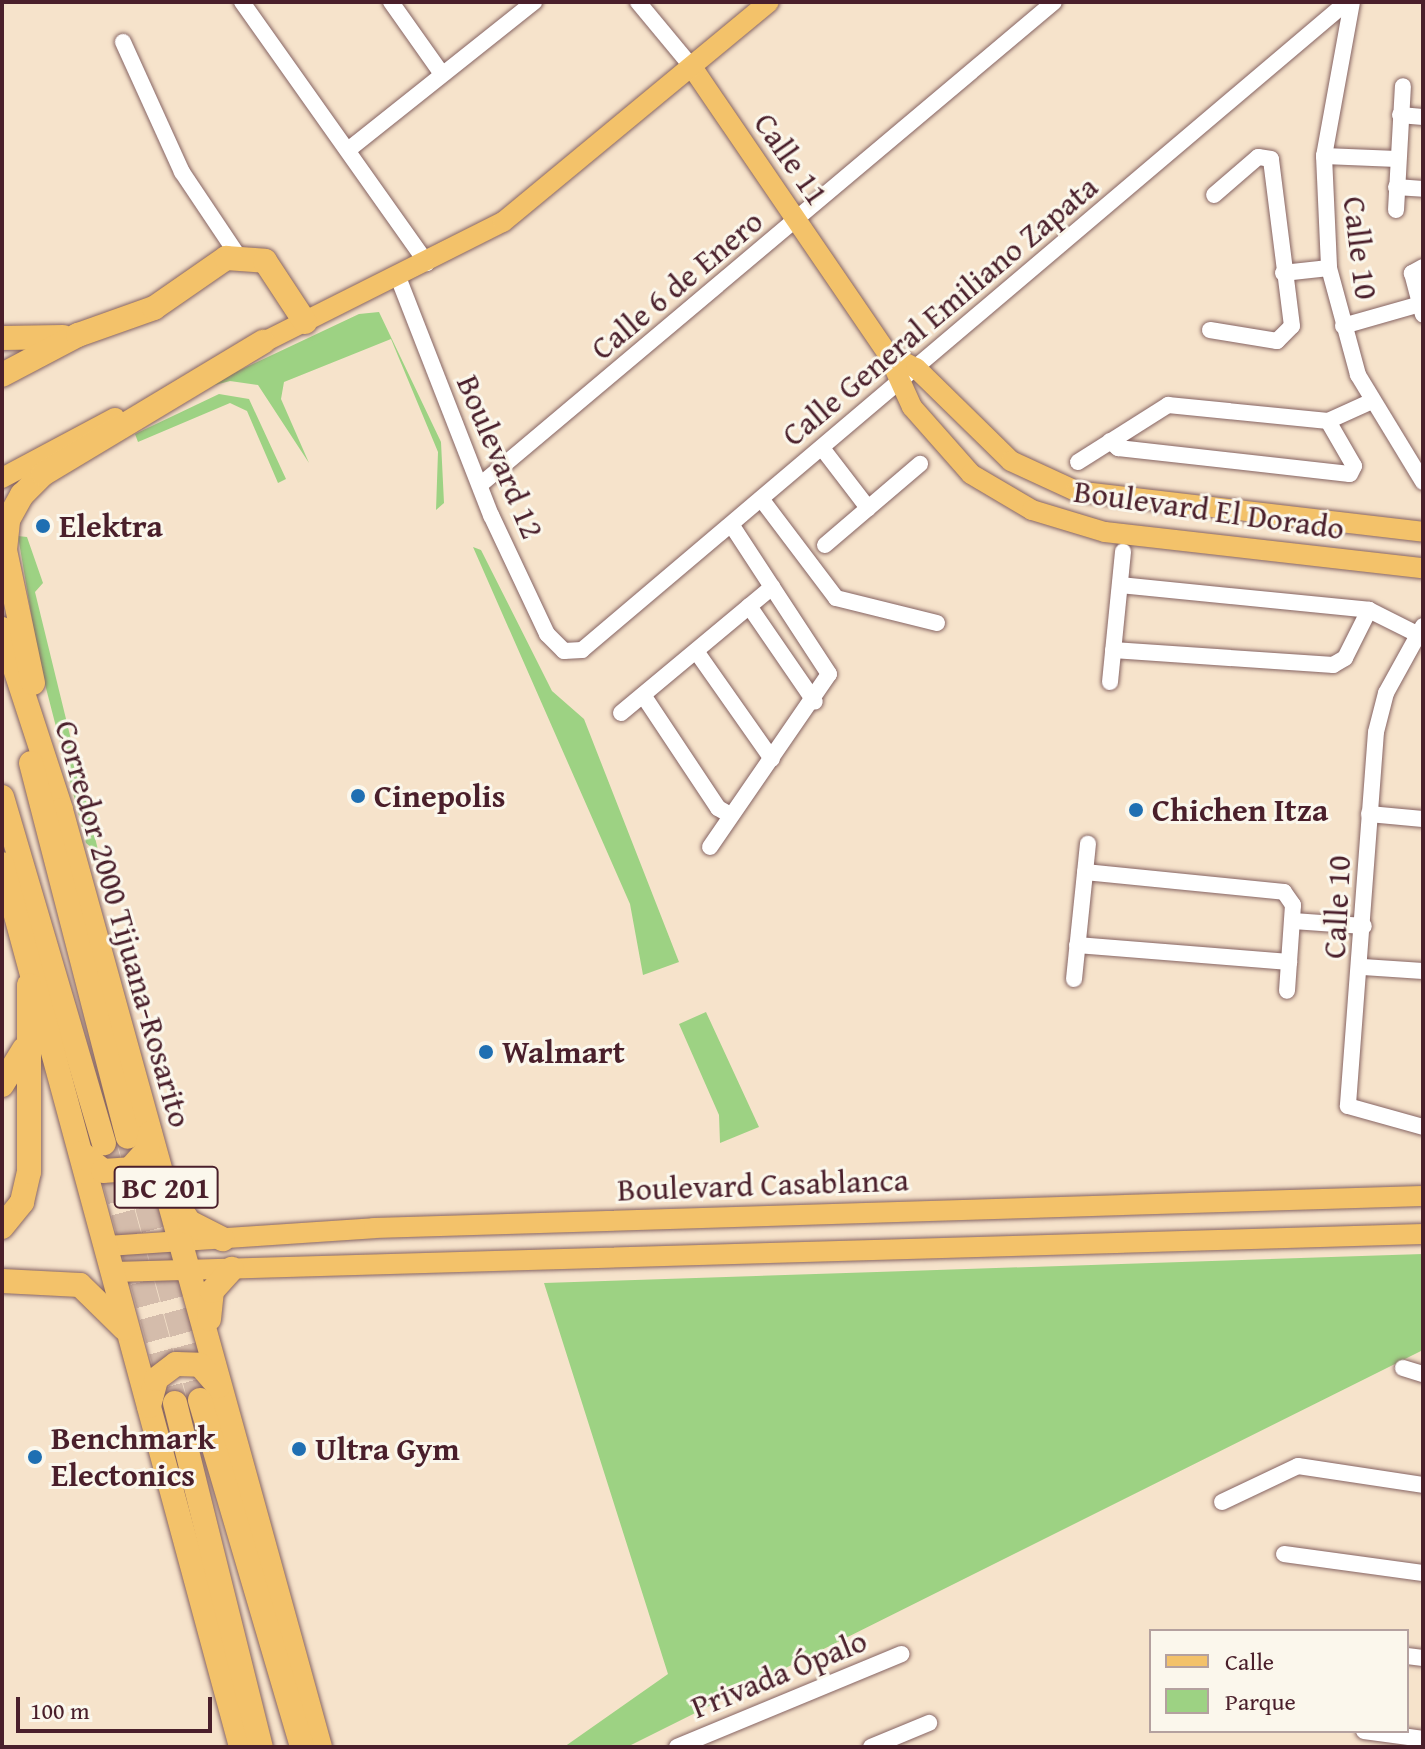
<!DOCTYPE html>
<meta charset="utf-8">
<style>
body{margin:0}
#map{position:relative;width:1425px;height:1749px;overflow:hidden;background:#f6e3cb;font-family:"Gentium Book Plus",serif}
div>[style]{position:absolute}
.green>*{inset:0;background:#9dd283}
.highway-tunnel>*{height:24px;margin-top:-12px;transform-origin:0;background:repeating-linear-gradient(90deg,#d4bcab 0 24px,transparent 0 36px)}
.roads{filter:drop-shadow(0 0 2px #866463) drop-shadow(0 0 2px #866463)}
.minor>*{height:16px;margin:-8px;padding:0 8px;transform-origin:8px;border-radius:8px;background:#fff}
.major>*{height:20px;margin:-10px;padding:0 10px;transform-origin:10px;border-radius:10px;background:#f3c26a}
.highway>*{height:24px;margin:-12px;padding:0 12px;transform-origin:12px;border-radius:12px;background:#f3c26a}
.dots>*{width:22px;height:22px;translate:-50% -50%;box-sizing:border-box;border:4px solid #fbf7ec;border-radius:50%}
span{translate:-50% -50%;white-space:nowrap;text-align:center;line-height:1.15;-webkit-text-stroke:6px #fbf7ec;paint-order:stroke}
.shield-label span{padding:2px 6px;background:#fbf7ec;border:2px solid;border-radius:6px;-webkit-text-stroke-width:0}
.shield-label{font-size:30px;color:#4a1f2b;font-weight:700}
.street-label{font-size:32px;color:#4a1f2b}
.poi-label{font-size:32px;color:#4a1f2b;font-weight:700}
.left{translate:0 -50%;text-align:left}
.frame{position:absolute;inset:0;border:4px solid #4a1f2b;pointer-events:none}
.legend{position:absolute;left:1149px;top:1629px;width:260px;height:104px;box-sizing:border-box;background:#fbf7ec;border:2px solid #b4a19f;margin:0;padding:10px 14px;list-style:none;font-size:24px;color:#4a1f2b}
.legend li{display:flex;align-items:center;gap:16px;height:40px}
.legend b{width:40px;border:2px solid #b4a19f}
.scale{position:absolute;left:16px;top:1697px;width:196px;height:36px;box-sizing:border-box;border:4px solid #4a1f2b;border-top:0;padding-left:10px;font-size:24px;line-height:28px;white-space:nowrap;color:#4a1f2b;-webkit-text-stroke:6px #fbf7ec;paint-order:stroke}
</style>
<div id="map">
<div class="green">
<i style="clip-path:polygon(379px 312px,441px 442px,444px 503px,436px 510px,438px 452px,391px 339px,284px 382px,281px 399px,309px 463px,258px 385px,230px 381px,200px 389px,359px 314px)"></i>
<i style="clip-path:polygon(219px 394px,249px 399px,286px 479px,278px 483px,247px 411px,230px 403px,138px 442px,135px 434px)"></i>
<i style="clip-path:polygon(18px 536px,27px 537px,43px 583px,35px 592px,99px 854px,86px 843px,39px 661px)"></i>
<i style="clip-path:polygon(473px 547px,481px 550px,552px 691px,584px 719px,679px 962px,643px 975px,630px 904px)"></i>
<i style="clip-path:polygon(706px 1012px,759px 1127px,720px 1143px,719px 1115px,679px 1024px)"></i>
<i style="clip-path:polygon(1423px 1254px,1423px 1350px,627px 1747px,564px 1747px,668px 1674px,544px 1283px)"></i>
</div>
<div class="highway-tunnel">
<i style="left:128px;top:1137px;width:273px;rotate:74.7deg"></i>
<i style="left:104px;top:1143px;width:270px;rotate:74.7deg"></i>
</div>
<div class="roads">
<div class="minor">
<i style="left:242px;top:2px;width:320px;rotate:54.7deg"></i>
<i style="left:391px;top:2px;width:88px;rotate:54.7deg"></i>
<i style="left:638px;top:2px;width:85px;rotate:50.3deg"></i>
<i style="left:1352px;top:2px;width:157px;rotate:100.3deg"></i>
<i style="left:1324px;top:156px;width:112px;rotate:87.4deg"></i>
<i style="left:1329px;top:268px;width:111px;rotate:74.8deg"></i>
<i style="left:1358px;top:375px;width:125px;rotate:58.7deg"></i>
<i style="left:123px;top:42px;width:143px;rotate:65.6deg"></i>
<i style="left:182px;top:172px;width:102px;rotate:56.2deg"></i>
<i style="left:1400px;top:115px;width:23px;rotate:5deg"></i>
<i style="left:348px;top:150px;width:238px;rotate:-38.5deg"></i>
<i style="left:1324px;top:156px;width:73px;rotate:2.4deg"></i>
<i style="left:1396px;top:187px;width:27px;rotate:4deg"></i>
<i style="left:1396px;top:210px;width:124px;rotate:-86.8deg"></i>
<i style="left:1423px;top:267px;width:13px;rotate:151deg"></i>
<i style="left:1412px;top:273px;width:43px;rotate:75.3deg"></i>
<i style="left:1283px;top:273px;width:46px;rotate:-6.2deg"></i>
<i style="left:398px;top:277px;width:256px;rotate:68.7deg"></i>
<i style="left:491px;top:515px;width:132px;rotate:64.8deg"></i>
<i style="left:547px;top:634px;width:24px;rotate:45deg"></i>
<i style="left:564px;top:651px;width:18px;rotate:-3deg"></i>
<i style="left:582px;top:650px;width:1003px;rotate:-40.27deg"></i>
<i style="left:1343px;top:326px;width:80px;rotate:-15.9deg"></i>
<i style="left:1210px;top:330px;width:68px;rotate:9.3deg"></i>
<i style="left:1277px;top:341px;width:21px;rotate:-45deg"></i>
<i style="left:1292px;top:326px;width:168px;rotate:-97.2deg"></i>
<i style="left:1271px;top:159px;width:13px;rotate:-171deg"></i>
<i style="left:1258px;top:157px;width:58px;rotate:139.2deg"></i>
<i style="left:1110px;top:441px;width:11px;rotate:41deg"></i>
<i style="left:1118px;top:448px;width:233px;rotate:6.4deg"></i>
<i style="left:1350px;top:474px;width:9px;rotate:-63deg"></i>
<i style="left:1354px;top:466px;width:52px;rotate:-120deg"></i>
<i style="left:822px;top:448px;width:76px;rotate:52.5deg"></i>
<i style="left:1078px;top:462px;width:107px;rotate:-32.3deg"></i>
<i style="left:1168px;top:405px;width:161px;rotate:5.7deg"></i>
<i style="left:1328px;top:421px;width:46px;rotate:-24.3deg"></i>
<i style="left:480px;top:485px;width:750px;rotate:-40.08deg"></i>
<i style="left:762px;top:500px;width:123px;rotate:52.9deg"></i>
<i style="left:836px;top:598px;width:104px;rotate:13.9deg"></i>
<i style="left:825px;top:545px;width:125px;rotate:-40.5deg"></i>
<i style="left:1120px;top:585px;width:250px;rotate:5.7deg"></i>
<i style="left:1369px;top:610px;width:60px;rotate:26.6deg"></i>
<i style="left:749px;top:606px;width:116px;rotate:55.5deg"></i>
<i style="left:1423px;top:626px;width:77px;rotate:118.9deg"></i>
<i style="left:1386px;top:693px;width:40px;rotate:104.4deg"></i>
<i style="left:1376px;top:732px;width:375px;rotate:94.3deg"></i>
<i style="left:1348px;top:1106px;width:78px;rotate:15.6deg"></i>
<i style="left:1113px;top:650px;width:221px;rotate:3.9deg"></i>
<i style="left:1333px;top:665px;width:14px;rotate:-30deg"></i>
<i style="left:1345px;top:658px;width:54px;rotate:-63.4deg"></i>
<i style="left:696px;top:651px;width:132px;rotate:54.9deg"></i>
<i style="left:1110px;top:682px;width:131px;rotate:-84.3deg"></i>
<i style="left:643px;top:695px;width:136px;rotate:56.4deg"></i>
<i style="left:718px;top:808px;width:14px;rotate:30deg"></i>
<i style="left:621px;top:713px;width:197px;rotate:-39.8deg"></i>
<i style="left:1369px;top:814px;width:54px;rotate:5.3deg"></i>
<i style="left:710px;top:847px;width:210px;rotate:-55.5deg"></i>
<i style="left:829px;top:674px;width:177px;rotate:-123.2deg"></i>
<i style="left:1085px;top:872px;width:200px;rotate:5.7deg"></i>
<i style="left:1284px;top:892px;width:16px;rotate:55deg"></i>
<i style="left:1293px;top:905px;width:86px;rotate:94deg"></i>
<i style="left:1293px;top:921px;width:71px;rotate:4deg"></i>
<i style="left:1077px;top:945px;width:213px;rotate:4.6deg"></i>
<i style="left:1363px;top:967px;width:60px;rotate:3.8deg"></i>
<i style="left:1074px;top:979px;width:136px;rotate:-84.1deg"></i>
<i style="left:1403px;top:1368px;width:21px;rotate:17deg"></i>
<i style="left:1222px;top:1502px;width:84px;rotate:-25.3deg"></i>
<i style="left:1298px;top:1466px;width:126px;rotate:8.6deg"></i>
<i style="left:1284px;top:1554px;width:140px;rotate:7.8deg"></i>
<i style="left:1407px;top:1656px;width:16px;rotate:7deg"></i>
<i style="left:1364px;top:1731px;width:60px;rotate:7.7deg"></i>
<i style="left:677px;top:1747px;width:243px;rotate:-22.5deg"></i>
<i style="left:871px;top:1747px;width:63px;rotate:-22.5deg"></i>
</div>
<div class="major">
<i style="left:692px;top:67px;width:348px;rotate:55.7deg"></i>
<i style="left:888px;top:354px;width:58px;rotate:65.6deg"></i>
<i style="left:912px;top:407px;width:89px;rotate:48.6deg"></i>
<i style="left:971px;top:474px;width:71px;rotate:30.5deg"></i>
<i style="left:1032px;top:510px;width:76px;rotate:16.8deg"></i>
<i style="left:1105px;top:532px;width:320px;rotate:6.5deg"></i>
<i style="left:250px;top:349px;width:283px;rotate:-26.7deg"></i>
<i style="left:503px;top:222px;width:345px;rotate:-39.6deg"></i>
<i style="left:888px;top:354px;width:31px;rotate:27deg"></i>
<i style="left:916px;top:368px;width:133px;rotate:44.4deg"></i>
<i style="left:1011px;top:461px;width:72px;rotate:24.8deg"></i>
<i style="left:1076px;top:491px;width:349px;rotate:6.7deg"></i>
<i style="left:2px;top:478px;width:128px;rotate:-28deg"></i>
<i style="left:106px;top:1246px;width:269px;rotate:-3.8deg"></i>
<i style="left:374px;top:1228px;width:1049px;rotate:-1.75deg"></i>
<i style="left:114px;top:1272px;width:1310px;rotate:-1.66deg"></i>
</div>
<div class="highway">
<i style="left:2px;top:338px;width:61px;rotate:-0.9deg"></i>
<i style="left:2px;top:375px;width:86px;rotate:-27.8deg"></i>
<i style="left:78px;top:335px;width:81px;rotate:-19.6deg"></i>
<i style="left:154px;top:308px;width:88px;rotate:-34.8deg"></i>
<i style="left:226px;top:258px;width:39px;rotate:4deg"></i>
<i style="left:265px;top:261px;width:73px;rotate:56.7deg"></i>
<i style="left:2px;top:629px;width:190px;rotate:71.9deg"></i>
<i style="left:61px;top:810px;width:972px;rotate:74.55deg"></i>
<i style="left:33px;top:683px;width:136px;rotate:-101.9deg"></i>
<i style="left:5px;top:550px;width:30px;rotate:-84deg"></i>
<i style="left:8px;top:520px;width:29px;rotate:-61deg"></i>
<i style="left:22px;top:495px;width:30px;rotate:-45deg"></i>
<i style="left:43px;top:474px;width:257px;rotate:-31deg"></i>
<i style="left:31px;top:763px;width:386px;rotate:75.5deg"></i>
<i style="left:2px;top:797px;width:361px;rotate:73.6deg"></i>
<i style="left:2px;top:864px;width:915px;rotate:74.85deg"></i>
<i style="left:2px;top:1085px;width:42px;rotate:-58.6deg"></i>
<i style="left:81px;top:1153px;width:28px;rotate:39deg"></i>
<i style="left:103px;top:1171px;width:27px;rotate:-4deg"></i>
<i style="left:130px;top:1169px;width:25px;rotate:-48deg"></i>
<i style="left:147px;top:1150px;width:17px;rotate:-80deg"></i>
<i style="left:176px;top:1202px;width:24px;rotate:57deg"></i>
<i style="left:189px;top:1222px;width:38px;rotate:27deg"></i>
<i style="left:2px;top:1227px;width:32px;rotate:-51deg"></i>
<i style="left:22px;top:1202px;width:31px;rotate:-77deg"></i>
<i style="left:29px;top:1172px;width:187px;rotate:-90deg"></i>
<i style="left:2px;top:1281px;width:78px;rotate:2.9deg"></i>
<i style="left:80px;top:1285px;width:62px;rotate:44.3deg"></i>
<i style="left:209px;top:1319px;width:28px;rotate:-84deg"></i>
<i style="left:212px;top:1291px;width:30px;rotate:-48deg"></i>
<i style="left:200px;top:1400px;width:362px;rotate:73.6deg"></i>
<i style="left:175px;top:1403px;width:355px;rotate:76deg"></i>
<i style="left:149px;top:1406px;width:28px;rotate:-75deg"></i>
<i style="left:156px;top:1379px;width:25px;rotate:-37deg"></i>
<i style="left:176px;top:1364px;width:24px;rotate:2deg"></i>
<i style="left:200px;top:1365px;width:28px;rotate:49deg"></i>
</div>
</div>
<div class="dots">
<i style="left:43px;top:526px;background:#1f6fb2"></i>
<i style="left:358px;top:796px;background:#1f6fb2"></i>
<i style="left:1136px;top:810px;background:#1f6fb2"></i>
<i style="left:486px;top:1052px;background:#1f6fb2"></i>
<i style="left:299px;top:1449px;background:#1f6fb2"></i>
<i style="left:35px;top:1457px;background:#1f6fb2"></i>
</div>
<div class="shield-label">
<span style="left:166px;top:1187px">BC 201</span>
</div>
<div class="street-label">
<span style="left:791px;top:159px;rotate:55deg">Calle 11</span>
<span style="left:1360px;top:248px;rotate:83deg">Calle 10</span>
<span style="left:677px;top:285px;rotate:-40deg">Calle 6 de Enero</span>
<span style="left:940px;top:311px;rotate:-40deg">Calle General Emiliano Zapata</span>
<span style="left:500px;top:457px;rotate:67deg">Boulevard 12</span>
<span style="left:1209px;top:510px;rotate:8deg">Boulevard El Dorado</span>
<span style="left:1337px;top:907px;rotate:-87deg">Calle 10</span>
<span style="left:123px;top:924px;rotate:74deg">Corredor 2000 Tijuana-Rosarito</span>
<span style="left:763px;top:1185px;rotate:-2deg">Boulevard Casablanca</span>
<span style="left:779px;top:1674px;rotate:-22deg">Privada Ópalo</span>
</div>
<div class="poi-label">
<span class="left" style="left:59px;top:526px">Elektra</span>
<span class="left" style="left:374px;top:796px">Cinepolis</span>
<span class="left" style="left:1152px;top:810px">Chichen Itza</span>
<span class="left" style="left:502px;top:1052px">Walmart</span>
<span class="left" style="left:51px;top:1457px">Benchmark<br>Electonics</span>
<span class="left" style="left:315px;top:1449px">Ultra Gym</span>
</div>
<div class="frame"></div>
<ul class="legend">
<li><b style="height:10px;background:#f3c26a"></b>Calle</li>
<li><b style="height:22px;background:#9dd283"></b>Parque</li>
</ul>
<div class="scale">100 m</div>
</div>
